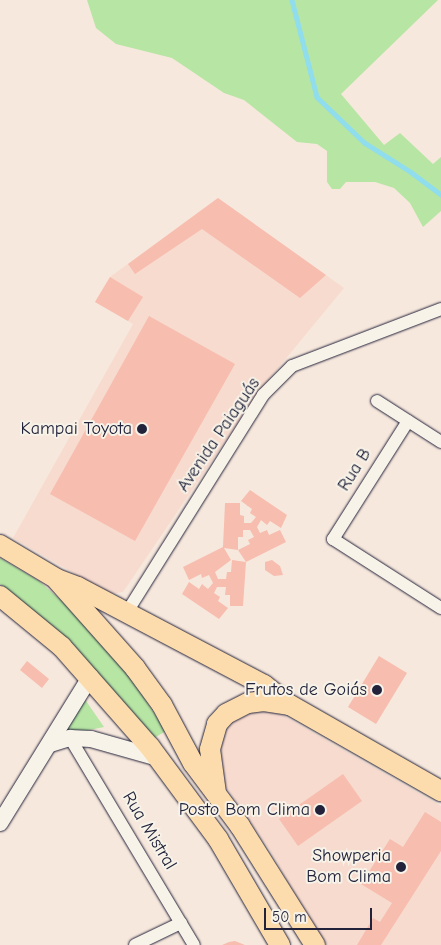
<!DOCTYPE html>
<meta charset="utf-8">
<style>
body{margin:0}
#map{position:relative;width:441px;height:945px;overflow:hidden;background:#f7e8dd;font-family:"Comic Neue",sans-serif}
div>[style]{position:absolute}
.built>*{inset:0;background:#f7dbcf}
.green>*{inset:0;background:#b7e5a4}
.stream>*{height:4.5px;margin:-2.25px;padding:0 2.25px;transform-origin:2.25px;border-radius:2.25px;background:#8fdded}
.building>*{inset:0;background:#f7bdaf}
.roads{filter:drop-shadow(0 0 1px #22223b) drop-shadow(0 0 1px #22223b)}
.minor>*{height:12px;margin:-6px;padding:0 6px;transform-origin:6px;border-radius:6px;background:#f7f3e8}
.tertiary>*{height:16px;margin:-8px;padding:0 8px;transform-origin:8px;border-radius:8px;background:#f7f3e8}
.primary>*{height:20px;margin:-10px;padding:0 10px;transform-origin:10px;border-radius:10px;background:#fcdcac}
.dots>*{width:14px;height:14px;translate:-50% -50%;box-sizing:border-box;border:2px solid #f7f3e8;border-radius:50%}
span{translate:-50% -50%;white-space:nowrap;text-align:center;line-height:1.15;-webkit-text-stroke:4px #f7f3e8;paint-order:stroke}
.poi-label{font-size:18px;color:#22223b}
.right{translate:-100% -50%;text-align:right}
.street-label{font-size:18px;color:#22223b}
.scale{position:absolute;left:264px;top:908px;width:108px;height:22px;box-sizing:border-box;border:2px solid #22223b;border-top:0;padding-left:6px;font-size:15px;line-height:18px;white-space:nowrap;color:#22223b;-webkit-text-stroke:4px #f7f3e8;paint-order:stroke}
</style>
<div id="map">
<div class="built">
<i style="clip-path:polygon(218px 198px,344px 288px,260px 390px,123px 592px,110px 594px,13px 538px,133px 324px,95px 302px,110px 277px)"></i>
<i style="clip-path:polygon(270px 708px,441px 806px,441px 945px,324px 945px,269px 849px,219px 777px,217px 768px,223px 730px,234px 718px,248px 712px)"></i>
</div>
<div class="green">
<i style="clip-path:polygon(87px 0,438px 0,341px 94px,384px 145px,400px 133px,433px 164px,441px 157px,441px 211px,423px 227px,410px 203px,394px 188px,375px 182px,346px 182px,340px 189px,332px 189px,327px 182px,327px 151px,317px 144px,297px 142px,244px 100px,224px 93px,172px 58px,116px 44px,96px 28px)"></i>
<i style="clip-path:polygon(0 558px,39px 581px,80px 617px,123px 666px,166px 731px,149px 741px,47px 624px,0 584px)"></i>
<i style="clip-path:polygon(84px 698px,104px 727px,70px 734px,60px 733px)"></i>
</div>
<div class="stream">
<i style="left:292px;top:0;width:100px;rotate:75.5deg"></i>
<i style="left:317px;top:97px;width:66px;rotate:43.8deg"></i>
<i style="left:365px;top:143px;width:54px;rotate:32.2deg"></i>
<i style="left:411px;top:172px;width:38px;rotate:37deg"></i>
</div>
<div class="building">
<i style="clip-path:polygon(218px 198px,326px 275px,300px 298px,202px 229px,135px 274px,128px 264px)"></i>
<i style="clip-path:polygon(110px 277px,143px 297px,128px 321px,95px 302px)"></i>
<i style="clip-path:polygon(149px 316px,235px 364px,135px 541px,50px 494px)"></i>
<i style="clip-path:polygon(evenodd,250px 490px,287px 515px,281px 528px,270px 521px,267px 525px,261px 520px,257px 527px,260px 533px,267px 530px,269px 535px,280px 530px,286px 542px,246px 562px,243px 606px,230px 606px,230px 595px,225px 595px,226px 587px,217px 587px,214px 593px,220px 597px,218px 601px,228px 608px,219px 619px,182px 594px,189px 582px,199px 589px,202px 584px,208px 589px,213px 583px,209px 575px,202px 578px,201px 574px,189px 580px,183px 567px,223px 547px,225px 503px,240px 503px,240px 515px,244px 516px,244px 523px,251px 523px,256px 517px,250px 513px,252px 509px,241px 501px,250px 490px,243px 530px,250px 530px,254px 537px,248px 540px,250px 544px,238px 550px,246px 562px,232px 560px,231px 572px,227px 572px,226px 579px,218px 579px,215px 572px,231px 560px,224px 548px,238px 550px,238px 537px,243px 537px,243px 530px)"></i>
<i style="clip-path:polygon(272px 560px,280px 566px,283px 575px,274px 576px,265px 570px,265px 562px)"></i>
<i style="clip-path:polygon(379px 656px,407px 673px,376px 724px,348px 707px)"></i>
<i style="clip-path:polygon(27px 661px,49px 679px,42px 688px,20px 670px)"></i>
<i style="clip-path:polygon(343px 774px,362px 801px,298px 846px,279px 819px)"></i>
<i style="clip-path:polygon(425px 812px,441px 822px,441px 851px,381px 945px,357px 945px,373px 918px,380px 922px,392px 903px,361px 884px,390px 839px,403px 847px)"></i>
<i style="clip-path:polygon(235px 941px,245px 945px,222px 945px,229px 942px)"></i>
</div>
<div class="roads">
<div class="minor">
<i style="left:377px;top:401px;width:76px;rotate:32.6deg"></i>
<i style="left:408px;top:421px;width:140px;rotate:122.4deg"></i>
<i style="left:333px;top:539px;width:128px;rotate:32.6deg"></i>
<i style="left:127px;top:612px;width:256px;rotate:-57.9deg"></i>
<i style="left:263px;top:395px;width:41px;rotate:-45deg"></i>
<i style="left:292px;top:366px;width:160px;rotate:-20.9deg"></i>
<i style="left:70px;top:738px;width:241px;rotate:59.1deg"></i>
<i style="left:135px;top:945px;width:51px;rotate:-25.6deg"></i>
</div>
<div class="tertiary">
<i style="left:50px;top:744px;width:21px;rotate:-17deg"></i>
<i style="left:70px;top:738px;width:21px;rotate:3deg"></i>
<i style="left:91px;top:739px;width:70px;rotate:15.8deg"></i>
<i style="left:0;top:823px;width:172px;rotate:-58.3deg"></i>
</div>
<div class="primary">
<i style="left:0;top:545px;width:66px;rotate:30.8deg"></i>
<i style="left:57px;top:579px;width:22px;rotate:21deg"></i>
<i style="left:78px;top:587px;width:210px;rotate:27.8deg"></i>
<i style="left:264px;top:685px;width:33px;rotate:38deg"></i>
<i style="left:290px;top:705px;width:174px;rotate:29.7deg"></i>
<i style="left:57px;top:580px;width:118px;rotate:48.4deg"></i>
<i style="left:135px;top:668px;width:46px;rotate:53.9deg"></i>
<i style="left:162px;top:705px;width:66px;rotate:61.9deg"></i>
<i style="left:193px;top:763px;width:79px;rotate:53.3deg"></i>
<i style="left:240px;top:826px;width:141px;rotate:57.8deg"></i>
<i style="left:0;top:596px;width:80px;rotate:39.4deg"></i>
<i style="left:62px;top:647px;width:133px;rotate:48.7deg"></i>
<i style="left:150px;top:747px;width:114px;rotate:53.5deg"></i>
<i style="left:218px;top:839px;width:123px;rotate:59.7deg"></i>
<i style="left:216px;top:793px;width:44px;rotate:-97.8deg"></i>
<i style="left:210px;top:749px;width:26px;rotate:-74deg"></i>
<i style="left:217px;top:724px;width:13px;rotate:-48deg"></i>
<i style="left:226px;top:714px;width:25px;rotate:-27deg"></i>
<i style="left:248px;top:703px;width:16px;rotate:-7deg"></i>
<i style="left:264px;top:701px;width:25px;rotate:9deg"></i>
</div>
</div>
<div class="dots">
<i style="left:142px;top:429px;background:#22223b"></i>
<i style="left:377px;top:690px;background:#22223b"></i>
<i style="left:320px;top:810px;background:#22223b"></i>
<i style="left:401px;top:867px;background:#22223b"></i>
</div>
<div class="poi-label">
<span class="right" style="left:132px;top:429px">Kampai Toyota</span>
<span class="right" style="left:367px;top:690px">Frutos de Goiás</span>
<span class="right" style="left:310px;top:810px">Posto Bom Clima</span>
<span class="right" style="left:391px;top:867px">Showperia<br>Bom Clima</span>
</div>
<div class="street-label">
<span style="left:219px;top:435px;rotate:-56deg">Avenida Paiaguás</span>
<span style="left:355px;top:470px;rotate:-58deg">Rua B</span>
<span style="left:149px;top:831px;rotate:59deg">Rua Mistral</span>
</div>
<div class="scale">50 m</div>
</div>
